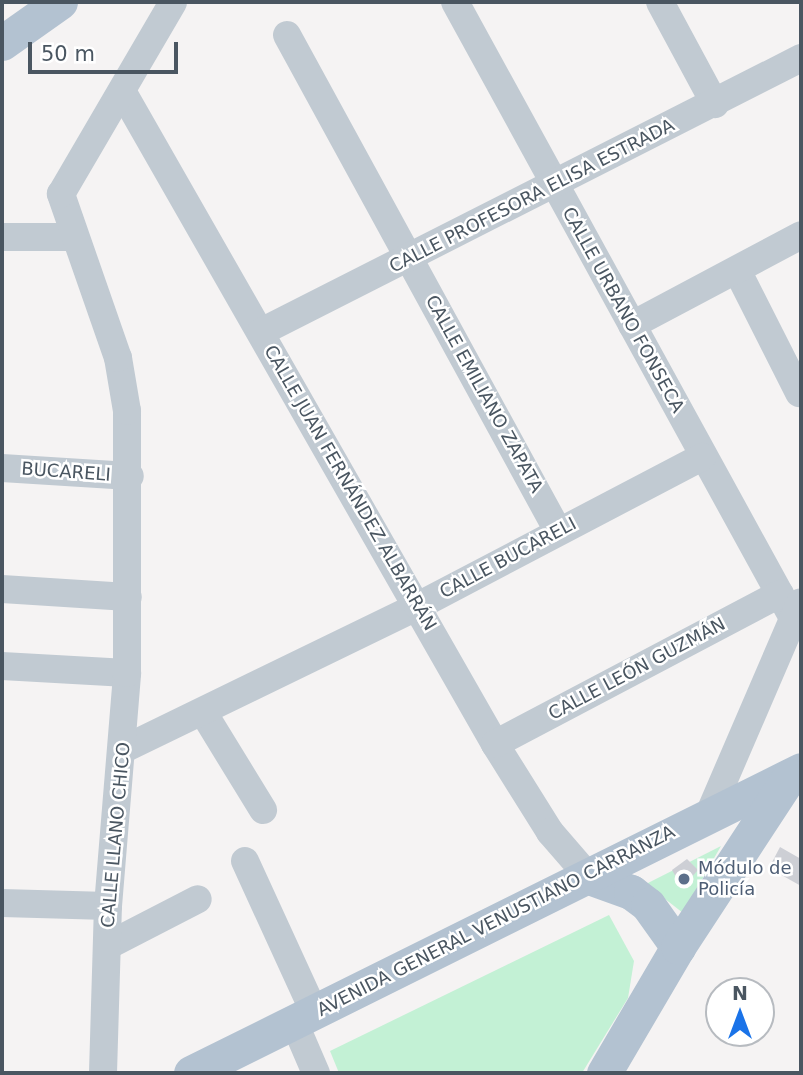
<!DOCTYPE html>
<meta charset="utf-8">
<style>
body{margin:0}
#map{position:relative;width:803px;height:1075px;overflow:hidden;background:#f5f3f3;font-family:"DejaVu Sans",sans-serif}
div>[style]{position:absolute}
.green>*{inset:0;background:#c3f1d5}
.building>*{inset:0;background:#cdcfd5}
.minor>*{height:28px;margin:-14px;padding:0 14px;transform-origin:14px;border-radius:14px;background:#c1cad2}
.major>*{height:35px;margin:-17.5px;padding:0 17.5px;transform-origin:17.5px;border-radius:17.5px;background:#b3c2d1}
.dots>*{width:19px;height:19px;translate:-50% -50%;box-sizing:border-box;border:4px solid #fff;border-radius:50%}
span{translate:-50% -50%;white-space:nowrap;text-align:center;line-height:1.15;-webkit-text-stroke:5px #fff;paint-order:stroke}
.street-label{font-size:18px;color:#4a5661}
.service-label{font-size:18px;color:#4e5e75}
.left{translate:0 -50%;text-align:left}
.frame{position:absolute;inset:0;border:4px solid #4a5661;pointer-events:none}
.north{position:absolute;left:705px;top:977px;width:70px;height:70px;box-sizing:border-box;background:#fff;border:2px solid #b7bbc0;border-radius:50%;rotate:0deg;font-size:19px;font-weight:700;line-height:28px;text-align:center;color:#4a5661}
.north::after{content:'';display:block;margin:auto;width:24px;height:32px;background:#1a73e8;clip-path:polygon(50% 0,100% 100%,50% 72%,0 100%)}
.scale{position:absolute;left:28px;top:42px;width:150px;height:32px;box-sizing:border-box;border:4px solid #4a5661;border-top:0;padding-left:9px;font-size:21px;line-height:24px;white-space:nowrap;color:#4a5661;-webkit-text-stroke:5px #fff;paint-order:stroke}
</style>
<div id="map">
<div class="green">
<i style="clip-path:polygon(721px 846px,683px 913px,646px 884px)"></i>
<i style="clip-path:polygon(609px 915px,634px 961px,628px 998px,582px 1073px,339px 1073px,330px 1051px)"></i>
</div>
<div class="building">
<i style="clip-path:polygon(780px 847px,801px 859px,801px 886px,769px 868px)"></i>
<i style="clip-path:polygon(687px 859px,698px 870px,682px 888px,672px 870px)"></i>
</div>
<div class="minor">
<i style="left:455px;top:2px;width:703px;rotate:61.25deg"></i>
<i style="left:660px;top:2px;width:116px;rotate:61.7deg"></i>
<i style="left:287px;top:35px;width:565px;rotate:61.35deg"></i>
<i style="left:122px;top:91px;width:752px;rotate:60.26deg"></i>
<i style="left:495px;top:744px;width:104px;rotate:58deg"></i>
<i style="left:550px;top:832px;width:60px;rotate:49.1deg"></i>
<i style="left:2px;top:237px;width:72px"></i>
<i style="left:737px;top:270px;width:138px;rotate:63.2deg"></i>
<i style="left:632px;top:325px;width:191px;rotate:-28deg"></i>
<i style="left:261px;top:332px;width:606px;rotate:-26.9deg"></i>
<i style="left:2px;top:468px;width:128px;rotate:3.6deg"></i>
<i style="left:2px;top:589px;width:126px;rotate:3.6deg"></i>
<i style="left:2px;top:666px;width:125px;rotate:3.2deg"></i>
<i style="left:203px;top:712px;width:115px;rotate:58.5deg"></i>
<i style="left:495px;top:744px;width:322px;rotate:-27.8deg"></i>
<i style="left:124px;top:749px;width:327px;rotate:-25.9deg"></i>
<i style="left:418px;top:606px;width:321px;rotate:-27.7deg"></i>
<i style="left:710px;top:812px;width:228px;rotate:-66.7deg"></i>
<i style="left:245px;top:861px;width:166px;rotate:65.4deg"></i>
<i style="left:2px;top:903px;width:106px;rotate:1.6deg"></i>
<i style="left:107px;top:946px;width:102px;rotate:-27.3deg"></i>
<i style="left:294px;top:1022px;width:56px;rotate:66.7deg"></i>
<i style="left:103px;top:1073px;width:167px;rotate:-88.3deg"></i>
<i style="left:108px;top:906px;width:234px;rotate:-85.3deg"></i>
<i style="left:127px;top:673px;width:262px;rotate:-90deg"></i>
<i style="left:127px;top:411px;width:54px;rotate:-99.6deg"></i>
<i style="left:118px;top:358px;width:174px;rotate:-109.2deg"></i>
<i style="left:61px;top:194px;width:222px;rotate:-59.7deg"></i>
</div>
<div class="major">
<i style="left:2px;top:43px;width:71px;rotate:-35.3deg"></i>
<i style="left:589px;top:877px;width:45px;rotate:19.7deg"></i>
<i style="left:631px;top:892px;width:21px;rotate:37deg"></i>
<i style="left:648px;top:905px;width:52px;rotate:54.5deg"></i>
<i style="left:191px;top:1073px;width:681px;rotate:-26.41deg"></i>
<i style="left:604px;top:1073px;width:146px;rotate:-59.6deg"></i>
<i style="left:678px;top:947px;width:204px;rotate:-56.8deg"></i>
</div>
<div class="dots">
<i style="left:684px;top:879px;background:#5c6f8a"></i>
</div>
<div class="street-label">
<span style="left:532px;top:196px;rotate:-27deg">CALLE PROFESORA ELISA ESTRADA</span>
<span style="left:623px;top:310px;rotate:61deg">CALLE URBANO FONSECA</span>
<span style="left:484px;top:394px;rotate:61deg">CALLE EMILIANO ZAPATA</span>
<span style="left:66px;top:472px;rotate:4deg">BUCARELI</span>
<span style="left:350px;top:488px;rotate:60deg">CALLE JUAN FERNÁNDEZ ALBARRÁN</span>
<span style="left:508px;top:558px;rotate:-28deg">CALLE BUCARELI</span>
<span style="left:637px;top:669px;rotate:-28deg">CALLE LEÓN GUZMÁN</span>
<span style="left:116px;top:835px;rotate:-85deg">CALLE LLANO CHICO</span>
<span style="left:496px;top:921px;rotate:-27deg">AVENIDA GENERAL VENUSTIANO CARRANZA</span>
</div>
<div class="service-label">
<span class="left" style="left:698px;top:879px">Módulo de<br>Policía</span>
</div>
<div class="frame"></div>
<div class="north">N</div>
<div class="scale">50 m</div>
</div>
